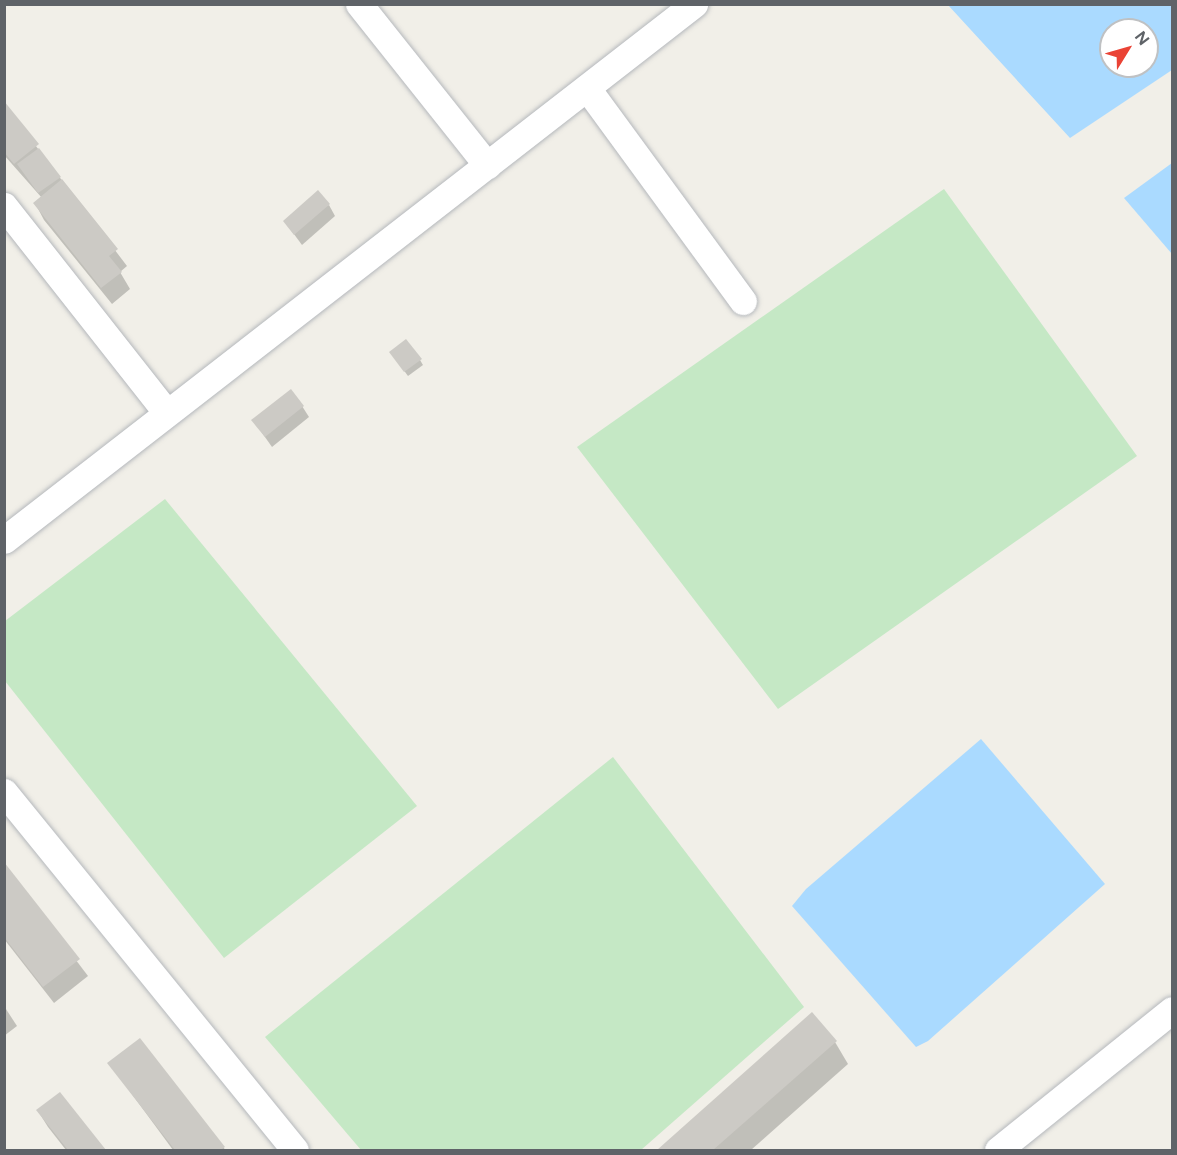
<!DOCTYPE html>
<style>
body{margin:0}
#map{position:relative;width:1177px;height:1155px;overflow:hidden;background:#f1efe8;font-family:Figtree,sans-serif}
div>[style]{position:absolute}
.green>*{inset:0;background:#c5e8c5}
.water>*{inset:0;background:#aadaff}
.shadow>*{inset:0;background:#0003}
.building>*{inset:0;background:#cccac5}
.roads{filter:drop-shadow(0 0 2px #b5b8bc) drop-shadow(0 0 2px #b5b8bc)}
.minor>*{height:27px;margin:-13.5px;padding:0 13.5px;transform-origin:13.5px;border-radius:13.5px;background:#fff}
span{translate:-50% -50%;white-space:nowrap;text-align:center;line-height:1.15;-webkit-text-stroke:5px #fff;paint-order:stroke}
.frame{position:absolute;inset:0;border:6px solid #5f6368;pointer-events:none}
.north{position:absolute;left:1099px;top:18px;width:60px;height:60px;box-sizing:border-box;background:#fff;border:2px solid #bfc1c3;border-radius:50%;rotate:53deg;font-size:16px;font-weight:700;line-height:24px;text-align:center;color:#5f6368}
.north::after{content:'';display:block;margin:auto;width:21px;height:27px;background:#ea4335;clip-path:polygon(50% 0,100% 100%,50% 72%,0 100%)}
</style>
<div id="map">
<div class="green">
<i style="clip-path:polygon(944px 189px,1137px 456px,778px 709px,577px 447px)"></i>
<i style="clip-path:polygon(165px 499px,417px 806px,224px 958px,5px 681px,5px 621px)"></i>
<i style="clip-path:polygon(613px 757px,804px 1007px,641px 1150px,361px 1150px,265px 1037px)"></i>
</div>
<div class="water">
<i style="clip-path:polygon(evenodd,948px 5px,1172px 5px,1172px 70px,1070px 138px,948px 5px,1111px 30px,1147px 30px,1147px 66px,1111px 66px,1111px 30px)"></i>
<i style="clip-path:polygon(1172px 163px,1172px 254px,1124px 198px)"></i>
<i style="clip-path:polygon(981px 739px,1105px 884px,928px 1041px,916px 1047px,792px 906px,806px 889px)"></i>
</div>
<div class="shadow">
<i style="clip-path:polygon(4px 104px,127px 266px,120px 272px,130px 289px,112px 304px,44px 220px,35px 203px,42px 198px,4px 155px)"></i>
<i style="clip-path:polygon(329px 205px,335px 216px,302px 245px,285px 222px)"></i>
<i style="clip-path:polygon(394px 357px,420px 360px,423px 365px,408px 376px)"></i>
<i style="clip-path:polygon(302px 406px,309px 417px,272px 447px,253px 420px)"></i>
<i style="clip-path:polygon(4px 865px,88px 976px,54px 1003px,4px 939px)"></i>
<i style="clip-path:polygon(4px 1006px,17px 1026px,4px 1036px)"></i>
<i style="clip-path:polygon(811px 1015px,835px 1042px,848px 1064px,751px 1150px,659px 1150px)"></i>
<i style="clip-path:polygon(140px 1040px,224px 1148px,225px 1150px,173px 1150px,109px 1063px)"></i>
<i style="clip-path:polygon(60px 1094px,104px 1150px,66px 1150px,48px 1127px,38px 1111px)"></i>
</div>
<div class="building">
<i style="clip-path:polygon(4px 101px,39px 144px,14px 164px,4px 152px)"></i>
<i style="clip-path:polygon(39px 148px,61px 177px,38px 193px,17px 164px)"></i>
<i style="clip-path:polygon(62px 179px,118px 249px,109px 256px,122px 272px,101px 288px,33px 203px)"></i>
<i style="clip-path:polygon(318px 190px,330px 204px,294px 235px,283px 221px)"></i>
<i style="clip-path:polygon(406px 339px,422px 359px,404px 372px,389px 352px)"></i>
<i style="clip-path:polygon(291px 389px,304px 406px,265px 437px,251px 420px)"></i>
<i style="clip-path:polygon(4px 862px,80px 959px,43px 987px,4px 937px)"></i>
<i style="clip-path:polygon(812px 1012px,837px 1041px,713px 1150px,657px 1150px)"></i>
<i style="clip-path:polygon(140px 1038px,225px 1147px,220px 1150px,175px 1150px,107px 1063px)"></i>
<i style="clip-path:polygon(60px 1092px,106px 1150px,68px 1150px,36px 1110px)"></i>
</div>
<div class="roads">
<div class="minor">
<i style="left:359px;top:4px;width:206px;rotate:51.5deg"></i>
<i style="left:587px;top:88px;width:264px;rotate:53.8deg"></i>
<i style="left:4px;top:206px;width:263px;rotate:51.8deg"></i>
<i style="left:4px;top:540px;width:874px;rotate:-37.84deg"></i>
<i style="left:4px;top:792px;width:461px;rotate:50.9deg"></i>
<i style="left:998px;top:1150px;width:223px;rotate:-38.8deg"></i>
</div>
</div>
<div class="frame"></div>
<div class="north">N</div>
</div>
